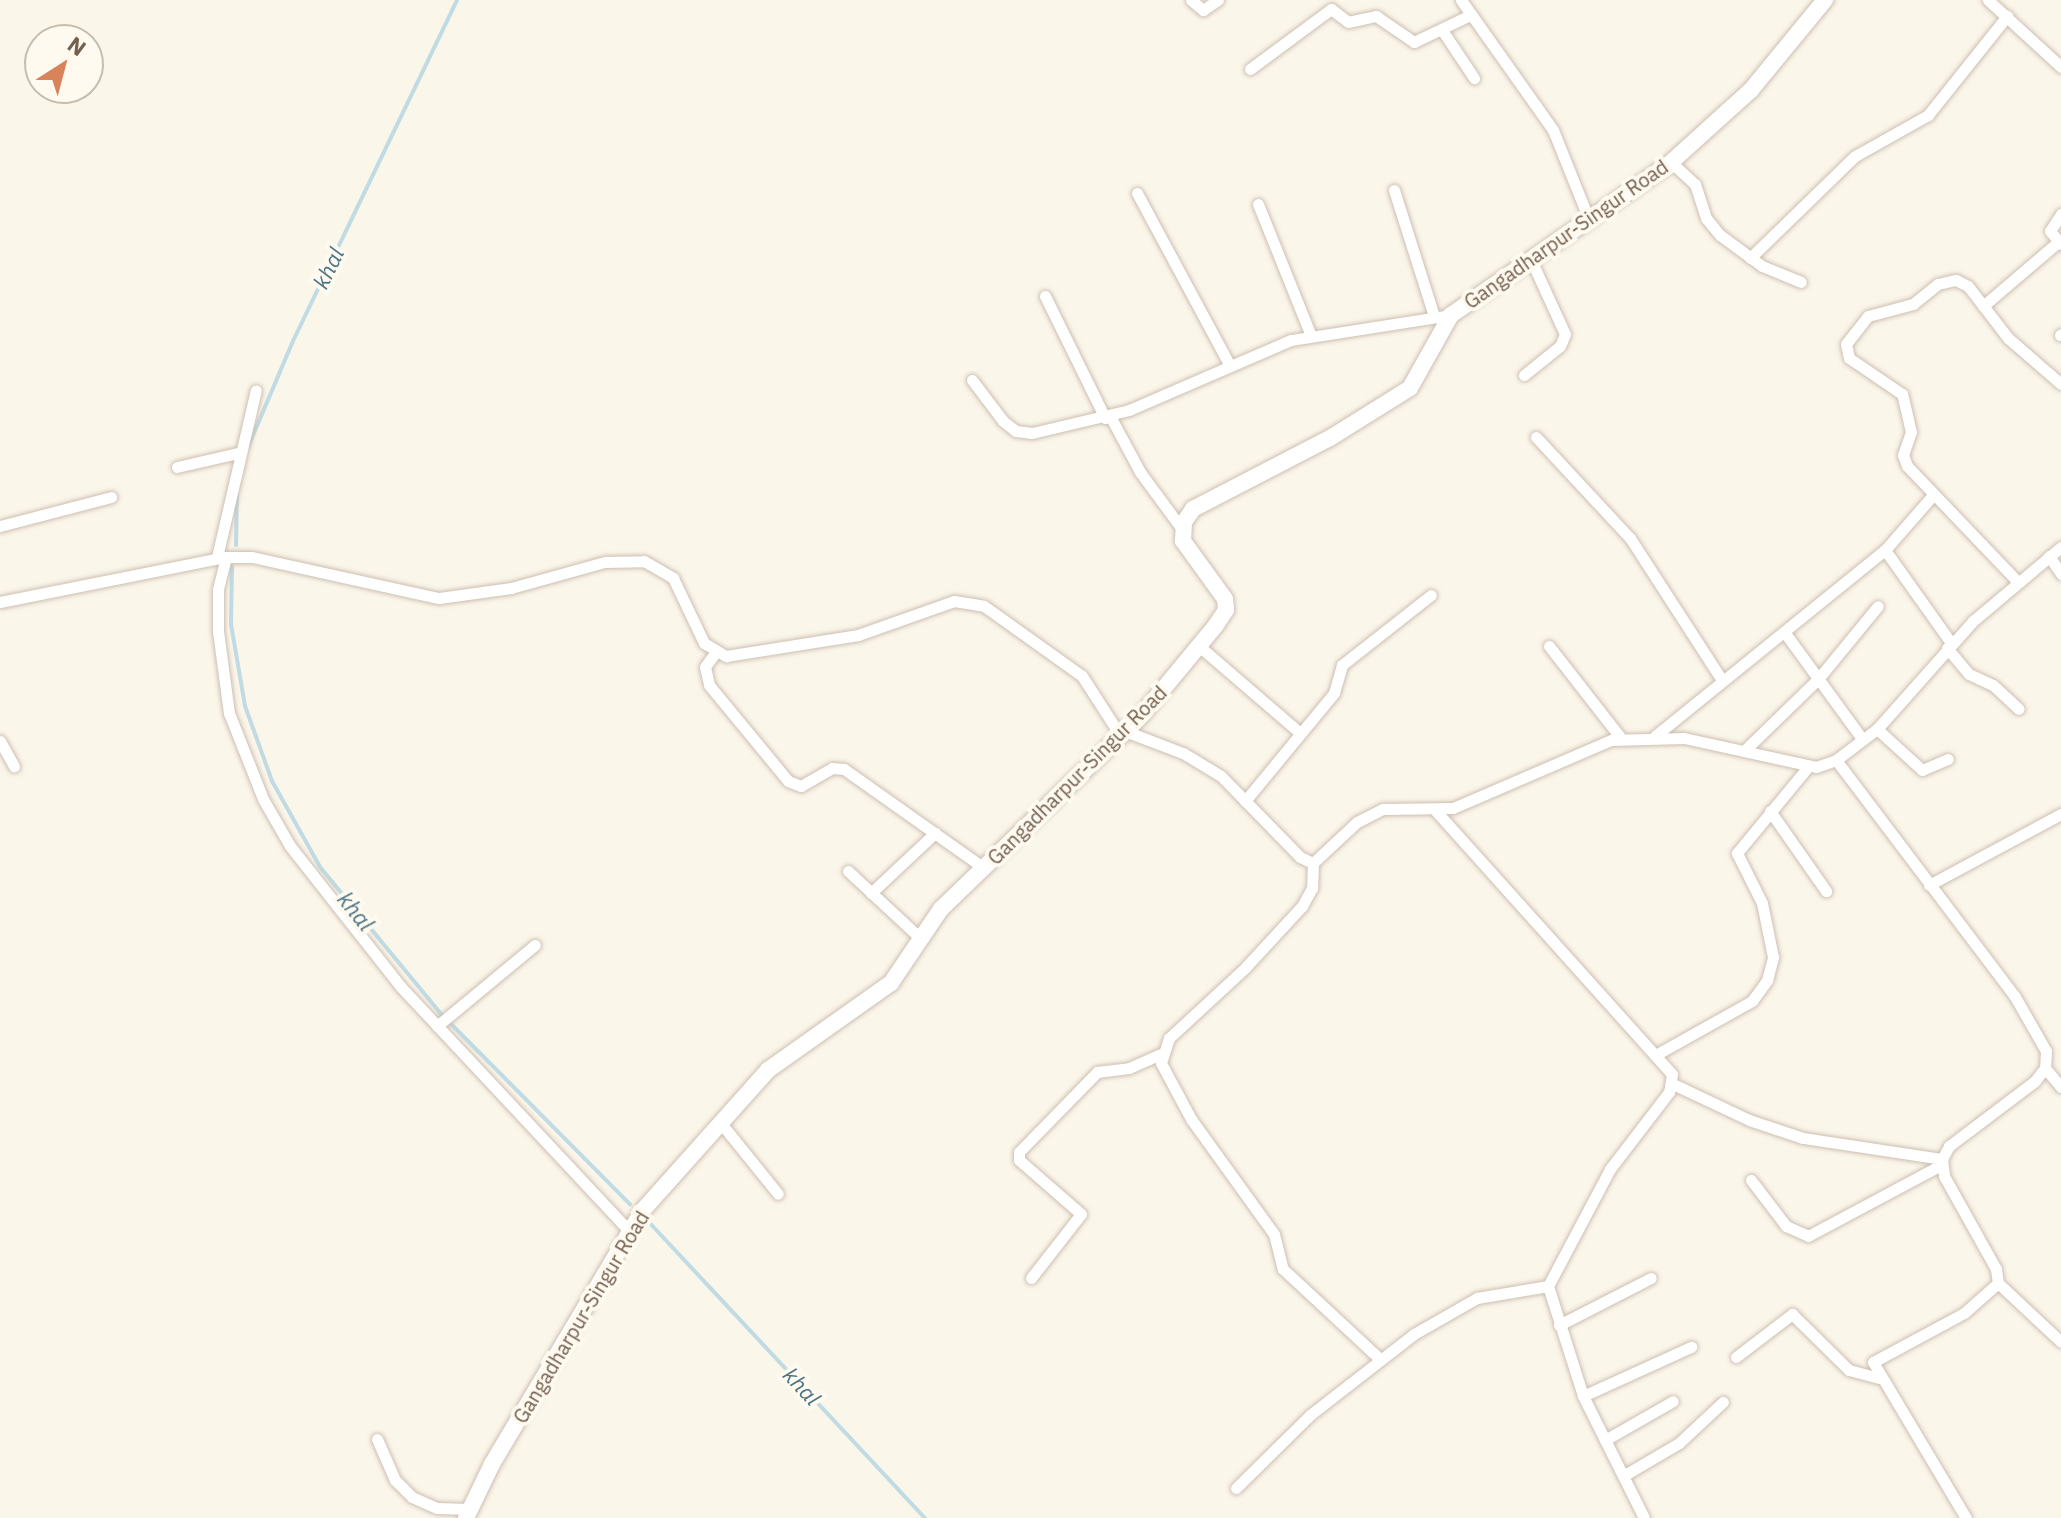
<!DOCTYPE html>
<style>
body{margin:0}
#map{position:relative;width:2061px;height:1518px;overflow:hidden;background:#fbf6ea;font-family:"IBM Plex Sans",sans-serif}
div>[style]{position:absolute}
.stream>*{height:4px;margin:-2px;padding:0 2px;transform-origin:2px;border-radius:2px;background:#c0dbe3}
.roads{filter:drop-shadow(0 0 2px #ccbfb1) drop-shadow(0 0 2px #ccbfb1)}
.street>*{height:11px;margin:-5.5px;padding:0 5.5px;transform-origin:5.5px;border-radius:5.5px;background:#fff}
.secondary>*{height:16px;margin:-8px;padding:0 8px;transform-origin:8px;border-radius:8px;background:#fff}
span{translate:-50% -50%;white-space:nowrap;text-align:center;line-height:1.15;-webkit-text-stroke:8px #fefaf0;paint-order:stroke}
.street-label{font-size:20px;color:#74604f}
.water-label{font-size:22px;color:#4b7585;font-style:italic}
.north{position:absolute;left:24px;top:24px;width:80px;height:80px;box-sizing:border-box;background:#fefaf0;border:2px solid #c7bcb0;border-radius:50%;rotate:36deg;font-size:22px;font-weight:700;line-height:32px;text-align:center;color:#74604f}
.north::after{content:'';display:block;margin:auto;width:28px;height:36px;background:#d9835b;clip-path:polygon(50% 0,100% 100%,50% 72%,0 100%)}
</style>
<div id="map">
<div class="stream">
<i style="left:248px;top:447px;width:115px;rotate:-67deg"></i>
<i style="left:293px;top:341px;width:378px;rotate:-64.3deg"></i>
<i style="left:236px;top:545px;width:51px;rotate:-88.9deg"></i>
<i style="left:232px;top:567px;width:57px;rotate:91deg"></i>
<i style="left:231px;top:624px;width:83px;rotate:80.3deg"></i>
<i style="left:245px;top:706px;width:80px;rotate:70.2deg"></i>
<i style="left:272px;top:781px;width:98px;rotate:60.8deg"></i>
<i style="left:320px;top:867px;width:192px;rotate:50.5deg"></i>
<i style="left:449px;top:1022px;width:257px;rotate:45.2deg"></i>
<i style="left:646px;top:1219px;width:409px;rotate:47deg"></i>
</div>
<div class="roads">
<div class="street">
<i style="left:1191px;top:0;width:16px;rotate:40deg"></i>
<i style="left:1203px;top:10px;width:18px;rotate:-34deg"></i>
<i style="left:1461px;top:0;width:159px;rotate:54.7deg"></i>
<i style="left:1553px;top:130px;width:94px;rotate:68.1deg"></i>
<i style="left:1988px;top:0;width:99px;rotate:42.5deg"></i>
<i style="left:1442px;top:30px;width:58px;rotate:56.3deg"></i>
<i style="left:1250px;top:69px;width:101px;rotate:-36.5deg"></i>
<i style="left:1331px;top:9px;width:21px;rotate:37deg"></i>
<i style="left:1348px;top:22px;width:29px;rotate:-12deg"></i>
<i style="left:1376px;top:16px;width:46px;rotate:34.4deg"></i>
<i style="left:1414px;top:42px;width:62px;rotate:-25.7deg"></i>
<i style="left:1671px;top:162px;width:33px;rotate:43deg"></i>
<i style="left:1695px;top:184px;width:36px;rotate:72deg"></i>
<i style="left:1706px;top:218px;width:22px;rotate:51deg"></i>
<i style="left:1720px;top:235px;width:52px;rotate:36.4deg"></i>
<i style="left:1762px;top:266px;width:42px;rotate:22.3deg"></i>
<i style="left:1394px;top:190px;width:132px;rotate:72.4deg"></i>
<i style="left:1137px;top:193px;width:194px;rotate:61.7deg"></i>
<i style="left:1258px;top:204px;width:142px;rotate:68.1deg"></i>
<i style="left:2061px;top:214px;width:20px;rotate:123deg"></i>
<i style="left:2050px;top:231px;width:17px;rotate:50deg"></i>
<i style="left:1750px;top:258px;width:146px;rotate:-44.2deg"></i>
<i style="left:1855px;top:156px;width:84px;rotate:-29.3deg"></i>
<i style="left:1928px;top:115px;width:127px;rotate:-51.4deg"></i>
<i style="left:1045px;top:296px;width:136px;rotate:63.8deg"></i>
<i style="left:1983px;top:306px;width:99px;rotate:-40.5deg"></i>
<i style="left:2060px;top:335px;width:1px;rotate:-45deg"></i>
<i style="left:1524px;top:375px;width:46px;rotate:-38.9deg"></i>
<i style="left:1560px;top:346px;width:13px;rotate:-67deg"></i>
<i style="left:1565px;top:334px;width:79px;rotate:-114.6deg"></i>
<i style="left:972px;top:380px;width:51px;rotate:52.9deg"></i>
<i style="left:1003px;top:421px;width:16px;rotate:38deg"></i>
<i style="left:1016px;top:431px;width:16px;rotate:7deg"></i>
<i style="left:1032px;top:433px;width:100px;rotate:-13.3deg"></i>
<i style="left:1129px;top:410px;width:176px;rotate:-23.4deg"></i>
<i style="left:1291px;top:340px;width:162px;rotate:-8.9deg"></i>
<i style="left:1110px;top:416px;width:64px;rotate:61.8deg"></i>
<i style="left:1140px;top:472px;width:71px;rotate:53.6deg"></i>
<i style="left:1536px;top:437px;width:138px;rotate:47.1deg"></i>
<i style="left:1630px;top:538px;width:169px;rotate:57.1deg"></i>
<i style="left:177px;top:467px;width:63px;rotate:-12.9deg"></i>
<i style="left:0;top:526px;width:115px;rotate:-14.6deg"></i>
<i style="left:1885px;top:550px;width:114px;rotate:54.6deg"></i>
<i style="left:2049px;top:556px;width:22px;rotate:56deg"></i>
<i style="left:217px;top:557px;width:171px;rotate:-76.9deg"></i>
<i style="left:226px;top:557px;width:34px;rotate:104deg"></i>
<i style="left:218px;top:590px;width:41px;rotate:90deg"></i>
<i style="left:218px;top:631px;width:83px;rotate:82.4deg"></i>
<i style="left:229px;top:713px;width:92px;rotate:68.4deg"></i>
<i style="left:263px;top:799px;width:54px;rotate:60.1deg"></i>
<i style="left:290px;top:846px;width:179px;rotate:51.8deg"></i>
<i style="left:401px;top:987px;width:333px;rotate:46.9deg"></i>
<i style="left:2017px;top:581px;width:159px;rotate:-133.7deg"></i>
<i style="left:1907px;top:466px;width:12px;rotate:-110deg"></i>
<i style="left:1903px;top:455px;width:24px;rotate:-71deg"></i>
<i style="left:1911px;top:432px;width:39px;rotate:-103deg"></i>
<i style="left:1902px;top:394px;width:64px;rotate:-145.8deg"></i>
<i style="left:1849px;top:358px;width:14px;rotate:-102deg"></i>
<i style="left:1846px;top:344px;width:36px;rotate:-52deg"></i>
<i style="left:1868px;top:316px;width:47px;rotate:-14.9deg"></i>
<i style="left:1913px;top:304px;width:32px;rotate:-39deg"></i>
<i style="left:1938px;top:284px;width:18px;rotate:-13deg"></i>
<i style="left:1956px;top:280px;width:13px;rotate:27deg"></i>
<i style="left:1968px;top:286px;width:66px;rotate:52.4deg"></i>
<i style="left:2008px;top:338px;width:70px;rotate:41deg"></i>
<i style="left:0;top:602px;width:230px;rotate:-11.3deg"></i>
<i style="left:226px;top:557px;width:26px"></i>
<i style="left:252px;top:557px;width:191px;rotate:12.4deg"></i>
<i style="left:439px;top:598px;width:73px;rotate:-7.9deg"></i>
<i style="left:511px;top:588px;width:98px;rotate:-15.5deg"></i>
<i style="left:605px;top:562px;width:39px;rotate:-1deg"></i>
<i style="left:644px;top:561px;width:34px;rotate:30deg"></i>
<i style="left:673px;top:578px;width:72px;rotate:64.5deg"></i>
<i style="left:704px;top:643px;width:26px;rotate:31deg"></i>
<i style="left:726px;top:656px;width:134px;rotate:-9deg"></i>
<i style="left:858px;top:635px;width:102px;rotate:-19.5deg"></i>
<i style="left:954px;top:601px;width:30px;rotate:9deg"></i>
<i style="left:984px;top:606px;width:120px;rotate:35.5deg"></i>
<i style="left:1082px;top:676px;width:70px;rotate:57.2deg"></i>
<i style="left:1785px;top:633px;width:132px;rotate:53.9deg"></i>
<i style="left:1199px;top:646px;width:132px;rotate:40.7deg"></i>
<i style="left:1549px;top:646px;width:117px;rotate:52deg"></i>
<i style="left:1947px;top:648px;width:34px;rotate:50deg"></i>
<i style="left:1969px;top:674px;width:26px;rotate:25deg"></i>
<i style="left:1993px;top:685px;width:35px;rotate:43deg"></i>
<i style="left:715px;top:653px;width:17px;rotate:126deg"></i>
<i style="left:705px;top:667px;width:18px;rotate:77deg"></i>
<i style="left:709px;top:685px;width:124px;rotate:50.5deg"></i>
<i style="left:788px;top:781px;width:14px;rotate:21deg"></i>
<i style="left:801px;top:786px;width:36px;rotate:-30deg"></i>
<i style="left:832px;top:768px;width:12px;rotate:5deg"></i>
<i style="left:844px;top:769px;width:171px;rotate:35.3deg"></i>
<i style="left:1877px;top:729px;width:61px;rotate:42.3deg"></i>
<i style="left:1922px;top:770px;width:28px;rotate:-23deg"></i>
<i style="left:1125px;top:731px;width:62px;rotate:20.8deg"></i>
<i style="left:1183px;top:753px;width:44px;rotate:31.2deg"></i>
<i style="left:1221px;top:776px;width:113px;rotate:45.7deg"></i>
<i style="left:1300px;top:857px;width:14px;rotate:25deg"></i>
<i style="left:1313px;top:863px;width:60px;rotate:-43deg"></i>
<i style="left:1357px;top:822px;width:29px;rotate:-27deg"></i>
<i style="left:1383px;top:809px;width:70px;rotate:-0.8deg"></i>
<i style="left:1453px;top:808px;width:172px;rotate:-23.3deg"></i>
<i style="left:1611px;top:740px;width:73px;rotate:-1.6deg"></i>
<i style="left:1684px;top:738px;width:135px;rotate:12.4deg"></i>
<i style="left:1816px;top:767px;width:21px;rotate:-19deg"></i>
<i style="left:1836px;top:760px;width:51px;rotate:-37.1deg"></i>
<i style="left:1877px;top:729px;width:144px;rotate:-48.4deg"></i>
<i style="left:1973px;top:621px;width:115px;rotate:-40.1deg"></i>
<i style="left:1655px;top:736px;width:296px;rotate:-39deg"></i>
<i style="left:1885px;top:550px;width:73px;rotate:-48.9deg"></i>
<i style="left:0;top:741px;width:29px;rotate:61deg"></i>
<i style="left:1747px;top:748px;width:99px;rotate:-44.2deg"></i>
<i style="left:1818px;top:679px;width:94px;rotate:-50.6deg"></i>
<i style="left:1836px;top:760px;width:295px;rotate:52.9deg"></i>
<i style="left:2014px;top:995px;width:64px;rotate:60.3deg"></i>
<i style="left:2046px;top:1051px;width:17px;rotate:93deg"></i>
<i style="left:2045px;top:1068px;width:16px;rotate:128deg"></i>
<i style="left:2035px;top:1081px;width:108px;rotate:142.9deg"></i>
<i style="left:1949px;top:1146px;width:15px;rotate:118deg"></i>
<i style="left:1942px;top:1159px;width:17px;rotate:83deg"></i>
<i style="left:1944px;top:1176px;width:107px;rotate:60.8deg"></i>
<i style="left:1996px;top:1269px;width:14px;rotate:82deg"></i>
<i style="left:1998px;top:1283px;width:45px;rotate:138.6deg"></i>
<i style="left:1964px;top:1313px;width:103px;rotate:151.7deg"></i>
<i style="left:1873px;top:1362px;width:182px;rotate:59.2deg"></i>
<i style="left:1245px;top:801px;width:140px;rotate:-50.5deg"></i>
<i style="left:1334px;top:693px;width:29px;rotate:-74deg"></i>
<i style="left:1342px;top:665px;width:113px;rotate:-38.2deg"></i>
<i style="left:1435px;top:810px;width:355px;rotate:48.1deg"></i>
<i style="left:1672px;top:1074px;width:18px;rotate:99deg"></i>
<i style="left:1669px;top:1092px;width:97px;rotate:127.5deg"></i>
<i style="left:1610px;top:1169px;width:132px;rotate:117.9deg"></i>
<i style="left:1548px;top:1286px;width:115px;rotate:72.3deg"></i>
<i style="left:1583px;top:1396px;width:136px;rotate:63.4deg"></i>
<i style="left:1770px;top:811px;width:98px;rotate:55deg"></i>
<i style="left:1313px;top:863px;width:25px;rotate:92deg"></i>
<i style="left:1312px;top:888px;width:21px;rotate:119deg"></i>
<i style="left:1302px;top:906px;width:83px;rotate:132.6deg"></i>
<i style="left:1246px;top:967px;width:105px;rotate:137.3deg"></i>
<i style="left:1169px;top:1038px;width:26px;rotate:108deg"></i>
<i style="left:1161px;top:1063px;width:64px;rotate:61.8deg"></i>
<i style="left:1191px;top:1119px;width:142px;rotate:54.2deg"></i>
<i style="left:1274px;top:1234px;width:36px;rotate:76deg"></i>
<i style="left:1283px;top:1269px;width:132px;rotate:42.9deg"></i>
<i style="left:848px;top:871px;width:97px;rotate:42.9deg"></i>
<i style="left:1929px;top:885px;width:150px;rotate:-28.3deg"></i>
<i style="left:871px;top:893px;width:88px;rotate:-43.2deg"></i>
<i style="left:437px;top:1026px;width:127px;rotate:-39.6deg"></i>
<i style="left:1659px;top:1053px;width:107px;rotate:-29.2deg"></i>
<i style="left:1752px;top:1001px;width:26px;rotate:-54deg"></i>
<i style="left:1767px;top:980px;width:24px;rotate:-75deg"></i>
<i style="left:1773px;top:957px;width:55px;rotate:-101.5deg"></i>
<i style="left:1762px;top:903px;width:56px;rotate:-116.6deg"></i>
<i style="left:1737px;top:853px;width:112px;rotate:-50.5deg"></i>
<i style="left:2045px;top:1068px;width:25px;rotate:50deg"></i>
<i style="left:1673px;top:1084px;width:84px;rotate:25.3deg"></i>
<i style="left:1749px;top:1120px;width:57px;rotate:18.4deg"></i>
<i style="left:1803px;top:1138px;width:141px;rotate:8.6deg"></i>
<i style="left:720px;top:1122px;width:92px;rotate:51.1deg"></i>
<i style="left:1751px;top:1180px;width:58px;rotate:52.7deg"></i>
<i style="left:1786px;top:1226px;width:24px;rotate:24deg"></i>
<i style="left:1808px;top:1236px;width:151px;rotate:-28.1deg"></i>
<i style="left:1031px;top:1278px;width:81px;rotate:-52deg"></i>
<i style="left:1081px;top:1214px;width:82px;rotate:-138.9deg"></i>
<i style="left:1019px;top:1160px;width:8px;rotate:-90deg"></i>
<i style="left:1019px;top:1152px;width:112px;rotate:-45.7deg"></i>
<i style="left:1097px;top:1072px;width:32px;rotate:-7deg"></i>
<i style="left:1129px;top:1068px;width:34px;rotate:-24deg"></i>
<i style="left:1998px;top:1283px;width:86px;rotate:43.1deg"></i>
<i style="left:1559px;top:1325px;width:103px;rotate:-27.1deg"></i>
<i style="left:1736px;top:1357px;width:71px;rotate:-37.5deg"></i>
<i style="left:1792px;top:1314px;width:80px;rotate:44.5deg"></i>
<i style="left:1849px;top:1370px;width:31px;rotate:15deg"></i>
<i style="left:1583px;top:1396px;width:119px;rotate:-24.4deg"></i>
<i style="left:377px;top:1439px;width:45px;rotate:66.3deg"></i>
<i style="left:395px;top:1480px;width:24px;rotate:45deg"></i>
<i style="left:412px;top:1497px;width:27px;rotate:24deg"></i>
<i style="left:437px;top:1508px;width:32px;rotate:2deg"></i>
<i style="left:1605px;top:1440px;width:78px;rotate:-29.8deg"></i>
<i style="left:1623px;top:1476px;width:65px;rotate:-30.5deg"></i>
<i style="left:1679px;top:1443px;width:60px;rotate:-43deg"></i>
<i style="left:1236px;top:1488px;width:104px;rotate:-44.6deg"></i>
<i style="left:1310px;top:1415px;width:132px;rotate:-37.9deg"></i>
<i style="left:1414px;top:1334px;width:73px;rotate:-29.7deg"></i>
<i style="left:1477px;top:1298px;width:72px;rotate:-9.6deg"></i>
</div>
<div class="secondary">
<i style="left:466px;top:1518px;width:60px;rotate:-64.3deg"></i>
<i style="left:492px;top:1464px;width:295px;rotate:-59.3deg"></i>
<i style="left:643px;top:1210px;width:188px;rotate:-48.2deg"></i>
<i style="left:768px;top:1070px;width:151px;rotate:-35.3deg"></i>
<i style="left:891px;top:983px;width:89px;rotate:-56deg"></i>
<i style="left:941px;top:909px;width:277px;rotate:-44deg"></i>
<i style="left:1140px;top:717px;width:119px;rotate:-50.4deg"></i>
<i style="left:1216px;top:625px;width:18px;rotate:-56deg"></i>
<i style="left:1226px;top:610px;width:11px;rotate:-95deg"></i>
<i style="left:1225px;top:599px;width:72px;rotate:-125.9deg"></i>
<i style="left:1183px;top:541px;width:19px;rotate:-87deg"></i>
<i style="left:1184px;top:522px;width:16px;rotate:-55deg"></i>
<i style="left:1193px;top:509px;width:154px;rotate:-27.4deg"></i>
<i style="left:1330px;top:438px;width:94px;rotate:-32deg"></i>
<i style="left:1410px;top:388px;width:84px;rotate:-60.7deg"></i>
<i style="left:1451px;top:315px;width:264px;rotate:-34.7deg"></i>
<i style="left:1668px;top:165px;width:112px;rotate:-42.1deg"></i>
<i style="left:1751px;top:90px;width:117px;rotate:-50.6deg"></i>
</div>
</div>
<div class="street-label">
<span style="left:1566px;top:234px;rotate:-35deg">Gangadharpur-Singur Road</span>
<span style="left:1077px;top:775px;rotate:-45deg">Gangadharpur-Singur Road</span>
<span style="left:581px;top:1317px;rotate:-59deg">Gangadharpur-Singur Road</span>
</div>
<div class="water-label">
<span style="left:328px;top:268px;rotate:-64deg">khal</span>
<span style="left:356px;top:911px;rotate:51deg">khal</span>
<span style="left:802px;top:1386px;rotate:47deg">khal</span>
</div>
<div class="north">N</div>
</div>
